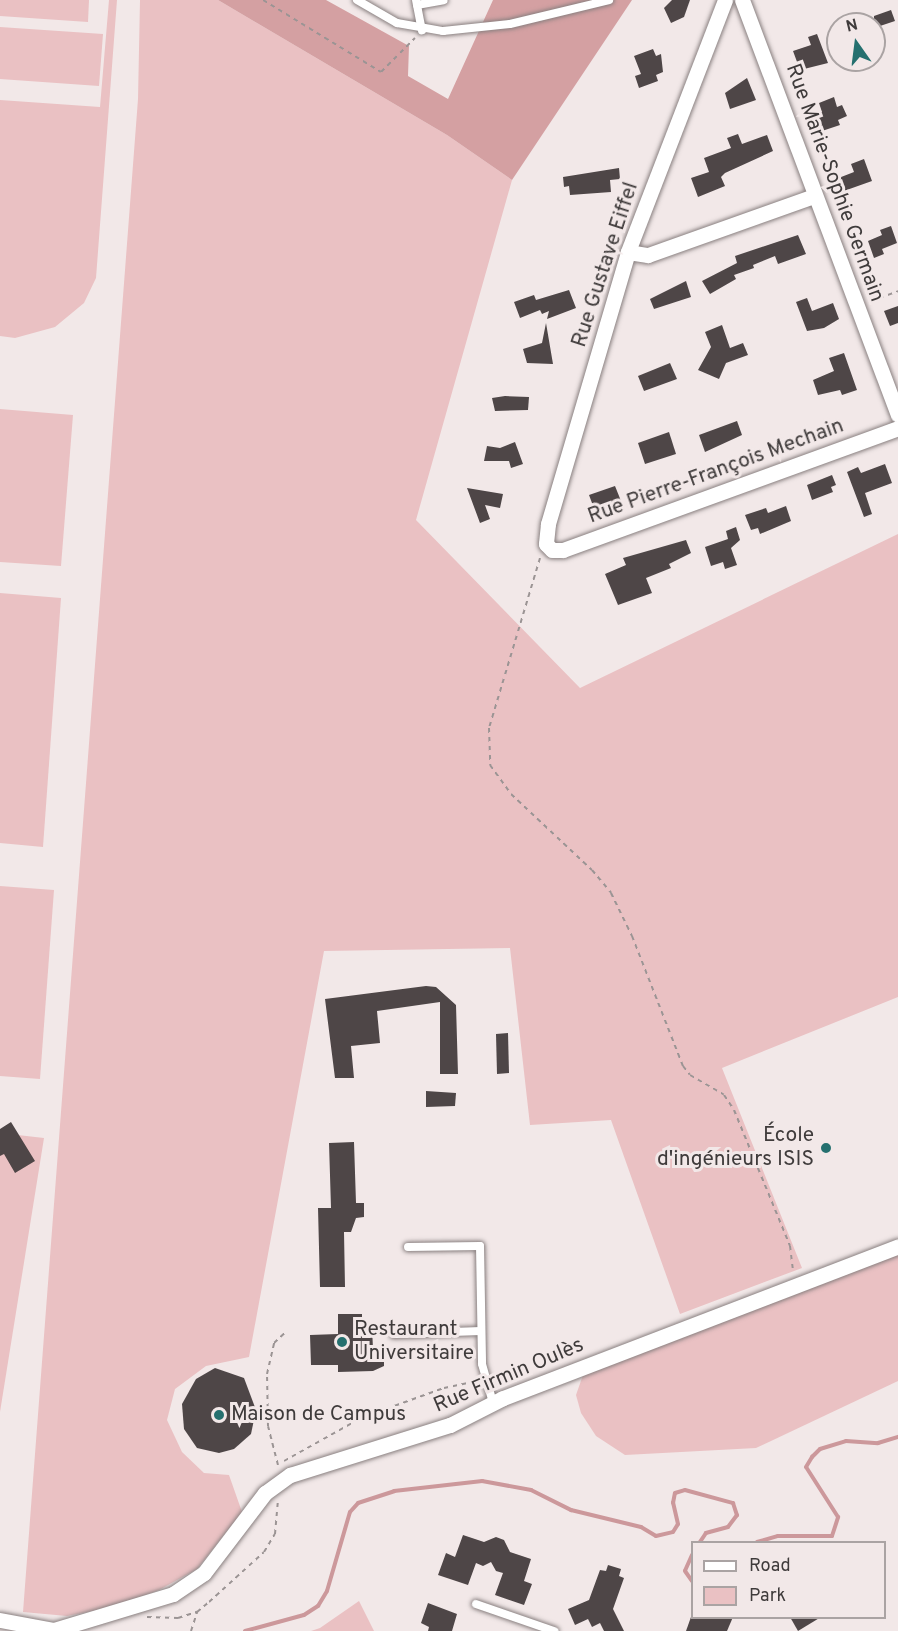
<!DOCTYPE html>
<meta charset="utf-8">
<style>
body{margin:0}
#map{position:relative;width:898px;height:1631px;overflow:hidden;background:#f2e8e8;font-family:Overpass,sans-serif}
div>[style]{position:absolute}
.green>*{inset:0;background:#eac1c3}
.forest>*{inset:0;background:#d4a0a2}
.stream>*{height:4px;margin:-2px;padding:0 2px;transform-origin:2px;border-radius:2px;background:#cc989b}
.building>*{inset:0;background:#4e4647}
.path>*{height:2px;margin-top:-1px;transform-origin:0;background:repeating-linear-gradient(90deg,#9b9494 0 4.5px,transparent 0 9px)}
.roads{filter:drop-shadow(0 0 2px #898080) drop-shadow(0 0 2px #898080)}
.lane>*{height:8px;margin:-4px;padding:0 4px;transform-origin:4px;border-radius:4px;background:#fff}
.street>*{height:15px;margin:-7.5px;padding:0 7.5px;transform-origin:7.5px;border-radius:7.5px;background:#fff}
.dots>*{width:16px;height:16px;translate:-50% -50%;box-sizing:border-box;border:3px solid #f2e8e8;border-radius:50%}
span{translate:-50% -50%;white-space:nowrap;text-align:center;line-height:1.15;-webkit-text-stroke:6px #f2e8e8;paint-order:stroke}
.street-label{font-size:21px;color:#3f3b3b}
.poi-label{font-size:21px;color:#3f3b3b}
.right{translate:-100% -50%;text-align:right}
.left{translate:0 -50%;text-align:left}
.legend{position:absolute;left:691px;top:1541px;width:195px;height:78px;box-sizing:border-box;background:#f2e8e8;border:2px solid #aaa3a3;margin:0;padding:8px 10px;list-style:none;font-size:18px;color:#3f3b3b}
.legend li{display:flex;align-items:center;gap:12px;height:30px}
.legend b{width:30px;border:2px solid #aaa3a3}
.north{position:absolute;left:826px;top:12px;width:60px;height:60px;box-sizing:border-box;background:#f2e8e8;border:2px solid #aaa3a3;border-radius:50%;rotate:346deg;font-size:16px;font-weight:700;line-height:24px;text-align:center;color:#3f3b3b}
.north::after{content:'';display:block;margin:auto;width:21px;height:27px;background:#25706f;clip-path:polygon(50% 0,100% 100%,50% 72%,0 100%)}
</style>
<div id="map">
<div class="green">
<i style="clip-path:polygon(0 0,89px 0,88px 22px,0 16px)"></i>
<i style="clip-path:polygon(109px 0,117px 0,96px 278px,84px 303px,55px 327px,15px 338px,0 336px,0 100px,100px 107px)"></i>
<i style="clip-path:polygon(140px 0,218px 0,447px 135px,512px 180px,416px 520px,580px 688px,898px 534px,898px 997px,722px 1068px,802px 1268px,680px 1314px,611px 1120px,530px 1125px,510px 948px,324px 951px,249px 1357px,206px 1366px,175px 1389px,167px 1420px,182px 1452px,204px 1473px,229px 1475px,242px 1512px,197px 1569px,159px 1590px,113px 1607px,67px 1616px,23px 1612px,138px 99px)"></i>
<i style="clip-path:polygon(0 27px,103px 34px,99px 86px,0 79px)"></i>
<i style="clip-path:polygon(0 409px,73px 415px,61px 566px,0 562px)"></i>
<i style="clip-path:polygon(0 593px,61px 598px,43px 847px,0 843px)"></i>
<i style="clip-path:polygon(0 886px,54px 890px,40px 1079px,0 1076px)"></i>
<i style="clip-path:polygon(0 1133px,44px 1138px,0 1412px)"></i>
<i style="clip-path:polygon(898px 1252px,898px 1381px,756px 1448px,625px 1455px,596px 1436px,581px 1413px,576px 1395px,583px 1375px)"></i>
<i style="clip-path:polygon(359px 1601px,374px 1631px,311px 1631px,320px 1628px)"></i>
</div>
<div class="forest">
<i style="clip-path:polygon(218px 0,326px 0,409px 46px,408px 76px,448px 99px,493px 0,632px 0,512px 180px,447px 135px)"></i>
</div>
<div class="stream">
<i style="left:757px;top:1542px;width:22px;rotate:-16deg"></i>
<i style="left:778px;top:1536px;width:54px"></i>
<i style="left:832px;top:1536px;width:20px;rotate:-72deg"></i>
<i style="left:838px;top:1517px;width:59px;rotate:-122.6deg"></i>
<i style="left:806px;top:1467px;width:12px;rotate:-59deg"></i>
<i style="left:812px;top:1457px;width:11px;rotate:-45deg"></i>
<i style="left:820px;top:1449px;width:27px;rotate:-17deg"></i>
<i style="left:846px;top:1441px;width:32px;rotate:4deg"></i>
<i style="left:878px;top:1443px;width:21px;rotate:-17deg"></i>
<i style="left:692px;top:1555px;width:17px;rotate:114deg"></i>
<i style="left:685px;top:1571px;width:12px;rotate:55deg"></i>
<i style="left:245px;top:1631px;width:61px;rotate:-15.2deg"></i>
<i style="left:304px;top:1615px;width:17px;rotate:-33deg"></i>
<i style="left:318px;top:1606px;width:17px;rotate:-59deg"></i>
<i style="left:327px;top:1591px;width:82px;rotate:-73.8deg"></i>
<i style="left:350px;top:1512px;width:12px;rotate:-48deg"></i>
<i style="left:358px;top:1503px;width:38px;rotate:-18deg"></i>
<i style="left:394px;top:1491px;width:89px;rotate:-6.5deg"></i>
<i style="left:482px;top:1481px;width:50px;rotate:10.4deg"></i>
<i style="left:531px;top:1490px;width:45px;rotate:26.6deg"></i>
<i style="left:571px;top:1510px;width:72px;rotate:13.7deg"></i>
<i style="left:641px;top:1527px;width:17px;rotate:31deg"></i>
<i style="left:656px;top:1536px;width:17px;rotate:-13deg"></i>
<i style="left:673px;top:1532px;width:9px;rotate:-58deg"></i>
<i style="left:678px;top:1524px;width:22px;rotate:-103deg"></i>
<i style="left:673px;top:1503px;width:10px;rotate:-79deg"></i>
<i style="left:675px;top:1493px;width:10px;rotate:-17deg"></i>
<i style="left:685px;top:1490px;width:50px;rotate:15.2deg"></i>
<i style="left:733px;top:1503px;width:13px;rotate:72deg"></i>
<i style="left:737px;top:1515px;width:15px;rotate:127deg"></i>
<i style="left:728px;top:1527px;width:23px;rotate:165deg"></i>
<i style="left:706px;top:1533px;width:11px;rotate:124deg"></i>
</div>
<div class="building">
<i style="clip-path:polygon(672px 0,690px 0,684px 17px,671px 23px,664px 8px)"></i>
<i style="clip-path:polygon(891px 10px,895px 21px,874px 28px,874px 16px)"></i>
<i style="clip-path:polygon(817px 34px,828px 63px,800px 70px,793px 51px,811px 45px,808px 37px)"></i>
<i style="clip-path:polygon(653px 49px,656px 56px,661px 54px,663px 72px,656px 75px,658px 81px,639px 88px,635px 76px,641px 74px,634px 56px)"></i>
<i style="clip-path:polygon(747px 78px,756px 100px,730px 109px,725px 93px)"></i>
<i style="clip-path:polygon(834px 97px,837px 107px,842px 105px,847px 116px,838px 120px,840px 125px,819px 132px,813px 115px,822px 112px,819px 103px)"></i>
<i style="clip-path:polygon(738px 134px,742px 144px,767px 135px,773px 151px,725px 173px,721px 177px,725px 186px,698px 197px,691px 178px,709px 172px,704px 158px,731px 148px,727px 138px)"></i>
<i style="clip-path:polygon(864px 159px,872px 181px,841px 192px,836px 179px,854px 172px,851px 164px)"></i>
<i style="clip-path:polygon(619px 168px,620px 179px,610px 180px,611px 192px,570px 195px,569px 186px,564px 187px,563px 177px)"></i>
<i style="clip-path:polygon(891px 226px,897px 243px,882px 249px,884px 254px,874px 258px,868px 241px,882px 235px,880px 230px)"></i>
<i style="clip-path:polygon(798px 235px,806px 254px,778px 264px,775px 256px,753px 265px,754px 268px,734px 275px,736px 279px,710px 294px,702px 281px,737px 263px,735px 256px)"></i>
<i style="clip-path:polygon(686px 281px,691px 297px,654px 309px,650px 299px)"></i>
<i style="clip-path:polygon(569px 290px,576px 308px,547px 319px,549px 311px,542px 314px,540px 310px,520px 318px,514px 302px,534px 295px,536px 300px)"></i>
<i style="clip-path:polygon(807px 298px,812px 311px,833px 303px,839px 319px,824px 328px,807px 331px,796px 302px)"></i>
<i style="clip-path:polygon(898px 306px,898px 323px,890px 326px,884px 311px)"></i>
<i style="clip-path:polygon(546px 323px,553px 364px,527px 363px,523px 349px,542px 343px)"></i>
<i style="clip-path:polygon(722px 325px,730px 348px,743px 343px,748px 355px,726px 363px,719px 379px,698px 370px,711px 347px,705px 332px)"></i>
<i style="clip-path:polygon(844px 353px,857px 390px,842px 395px,840px 390px,818px 395px,813px 380px,834px 371px,829px 358px)"></i>
<i style="clip-path:polygon(670px 363px,677px 379px,644px 391px,638px 376px)"></i>
<i style="clip-path:polygon(505px 396px,529px 397px,528px 410px,495px 411px,492px 398px)"></i>
<i style="clip-path:polygon(737px 421px,742px 435px,705px 452px,699px 435px)"></i>
<i style="clip-path:polygon(669px 432px,676px 454px,645px 464px,638px 443px)"></i>
<i style="clip-path:polygon(515px 442px,523px 464px,511px 468px,509px 461px,484px 461px,487px 446px,500px 448px)"></i>
<i style="clip-path:polygon(885px 464px,892px 483px,865px 493px,872px 514px,864px 517px,847px 472px,858px 467px,861px 473px)"></i>
<i style="clip-path:polygon(832px 475px,836px 485px,831px 487px,833px 492px,812px 500px,807px 485px)"></i>
<i style="clip-path:polygon(615px 486px,621px 501px,595px 511px,589px 495px)"></i>
<i style="clip-path:polygon(467px 488px,503px 494px,500px 508px,485px 505px,490px 519px,480px 523px)"></i>
<i style="clip-path:polygon(786px 506px,791px 521px,760px 534px,758px 528px,751px 530px,745px 515px,766px 508px,768px 513px)"></i>
<i style="clip-path:polygon(736px 527px,740px 540px,731px 548px,737px 565px,725px 569px,723px 562px,711px 566px,705px 547px,728px 539px,726px 531px)"></i>
<i style="clip-path:polygon(686px 540px,691px 553px,669px 564px,671px 568px,646px 578px,652px 593px,618px 605px,605px 574px,626px 565px,623px 558px)"></i>
<i style="clip-path:polygon(426px 986px,436px 987px,456px 1005px,458px 1074px,440px 1074px,440px 1002px,377px 1011px,380px 1043px,351px 1046px,354px 1078px,335px 1078px,325px 999px)"></i>
<i style="clip-path:polygon(508px 1033px,509px 1073px,497px 1074px,496px 1034px)"></i>
<i style="clip-path:polygon(426px 1091px,456px 1093px,455px 1106px,426px 1107px)"></i>
<i style="clip-path:polygon(11px 1122px,35px 1161px,15px 1173px,4px 1154px,0 1156px,0 1129px)"></i>
<i style="clip-path:polygon(354px 1142px,356px 1203px,364px 1203px,364px 1217px,356px 1218px,351px 1232px,344px 1232px,345px 1287px,320px 1287px,318px 1208px,331px 1208px,329px 1143px)"></i>
<i style="clip-path:polygon(338px 1314px,362px 1314px,362px 1327px,372px 1327px,373px 1349px,384px 1349px,384px 1366px,373px 1371px,338px 1372px,338px 1365px,311px 1365px,310px 1335px,338px 1334px)"></i>
<i style="clip-path:polygon(215px 1368px,244px 1378px,256px 1410px,251px 1434px,234px 1449px,219px 1453px,197px 1448px,184px 1429px,182px 1404px,196px 1379px)"></i>
<i style="clip-path:polygon(463px 1535px,484px 1542px,496px 1537px,504px 1540px,510px 1552px,531px 1559px,524px 1581px,532px 1584px,524px 1605px,495px 1595px,503px 1573px,496px 1571px,491px 1562px,483px 1566px,476px 1563px,468px 1585px,438px 1575px,446px 1553px,455px 1557px)"></i>
<i style="clip-path:polygon(608px 1565px,621px 1569px,619px 1576px,624px 1578px,613px 1609px,624px 1631px,604px 1631px,600px 1623px,592px 1627px,588px 1619px,575px 1625px,568px 1609px,589px 1600px,600px 1570px,606px 1571px)"></i>
<i style="clip-path:polygon(428px 1603px,457px 1614px,452px 1631px,428px 1631px,429px 1627px,421px 1623px)"></i>
<i style="clip-path:polygon(691px 1617px,733px 1617px,727px 1631px,686px 1631px)"></i>
<i style="clip-path:polygon(790px 1617px,821px 1617px,798px 1631px)"></i>
</div>
<div class="path">
<i style="left:263px;top:0;width:138px;rotate:31.4deg"></i>
<i style="left:381px;top:72px;width:48px;rotate:-45deg"></i>
<i style="left:871px;top:301px;width:29px;rotate:-20deg"></i>
<i style="left:540px;top:558px;width:177px;rotate:106.7deg"></i>
<i style="left:489px;top:728px;width:37px;rotate:88deg"></i>
<i style="left:490px;top:765px;width:36px;rotate:54deg"></i>
<i style="left:511px;top:794px;width:111px;rotate:43.2deg"></i>
<i style="left:592px;top:870px;width:30px;rotate:50deg"></i>
<i style="left:611px;top:893px;width:48px;rotate:64deg"></i>
<i style="left:632px;top:936px;width:140px;rotate:68.6deg"></i>
<i style="left:683px;top:1066px;width:11px;rotate:52deg"></i>
<i style="left:690px;top:1075px;width:39px;rotate:30deg"></i>
<i style="left:724px;top:1095px;width:18px;rotate:56deg"></i>
<i style="left:734px;top:1110px;width:147px;rotate:67.6deg"></i>
<i style="left:790px;top:1246px;width:26px;rotate:83deg"></i>
<i style="left:500px;top:1377px;width:22px;rotate:-5deg"></i>
<i style="left:284px;top:1461px;width:88px;rotate:-29.2deg"></i>
<i style="left:361px;top:1418px;width:88px;rotate:-19.9deg"></i>
<i style="left:444px;top:1388px;width:34px;rotate:-12deg"></i>
<i style="left:278px;top:1465px;width:40px;rotate:-104.4deg"></i>
<i style="left:268px;top:1426px;width:52px;rotate:-91.1deg"></i>
<i style="left:267px;top:1374px;width:32px;rotate:-77deg"></i>
<i style="left:274px;top:1343px;width:16px;rotate:-43deg"></i>
<i style="left:147px;top:1617px;width:31px;rotate:2deg"></i>
<i style="left:178px;top:1618px;width:20px;rotate:-18deg"></i>
<i style="left:197px;top:1612px;width:16px;rotate:-40deg"></i>
<i style="left:209px;top:1602px;width:74px;rotate:-42.3deg"></i>
<i style="left:264px;top:1552px;width:21px;rotate:-59deg"></i>
<i style="left:275px;top:1534px;width:32px;rotate:-85deg"></i>
<i style="left:191px;top:1631px;width:20px;rotate:-72deg"></i>
</div>
<div class="roads">
<div class="lane">
<i style="left:357px;top:0;width:46px;rotate:29.9deg"></i>
<i style="left:397px;top:23px;width:47px;rotate:9.9deg"></i>
<i style="left:443px;top:31px;width:67px;rotate:-6deg"></i>
<i style="left:510px;top:24px;width:102px;rotate:-13.6deg"></i>
<i style="left:416px;top:0;width:31px;rotate:79deg"></i>
<i style="left:417px;top:5px;width:27px;rotate:-10deg"></i>
<i style="left:408px;top:1247px;width:72px;rotate:-0.8deg"></i>
<i style="left:480px;top:1246px;width:118px;rotate:89deg"></i>
<i style="left:482px;top:1364px;width:41px;rotate:74.2deg"></i>
<i style="left:394px;top:1334px;width:87px;rotate:-2deg"></i>
<i style="left:476px;top:1604px;width:83px;rotate:19.1deg"></i>
</div>
<div class="street">
<i style="left:725px;top:0;width:270px;rotate:111.1deg"></i>
<i style="left:628px;top:252px;width:284px;rotate:106.4deg"></i>
<i style="left:548px;top:524px;width:20px;rotate:96deg"></i>
<i style="left:546px;top:544px;width:8px;rotate:45deg"></i>
<i style="left:552px;top:550px;width:11px"></i>
<i style="left:563px;top:550px;width:357px;rotate:-20deg"></i>
<i style="left:742px;top:0;width:443px;rotate:69.4deg"></i>
<i style="left:628px;top:252px;width:20px;rotate:9deg"></i>
<i style="left:648px;top:255px;width:176px;rotate:-19.6deg"></i>
<i style="left:0;top:1620px;width:55px;rotate:10.5deg"></i>
<i style="left:54px;top:1630px;width:124px;rotate:-16.8deg"></i>
<i style="left:173px;top:1594px;width:37px;rotate:-34deg"></i>
<i style="left:204px;top:1573px;width:101px;rotate:-52.7deg"></i>
<i style="left:265px;top:1493px;width:31px;rotate:-36deg"></i>
<i style="left:290px;top:1475px;width:168px;rotate:-17.4deg"></i>
<i style="left:450px;top:1425px;width:59px;rotate:-27deg"></i>
<i style="left:503px;top:1398px;width:423px;rotate:-21deg"></i>
</div>
</div>
<div class="dots">
<i style="left:826px;top:1148px;background:#25706f"></i>
<i style="left:342px;top:1342px;background:#25706f"></i>
<i style="left:219px;top:1415px;background:#25706f"></i>
</div>
<div class="street-label">
<span style="left:834px;top:183px;rotate:70deg">Rue Marie-Sophie Germain</span>
<span style="left:606px;top:265px;rotate:-72deg">Rue Gustave Eiffel</span>
<span style="left:716px;top:472px;rotate:-20deg">Rue Pierre-François Mechain</span>
<span style="left:509px;top:1376px;rotate:-23deg">Rue Firmin Oulès</span>
</div>
<div class="poi-label">
<span class="right" style="left:814px;top:1148px">École<br>d'ingénieurs ISIS</span>
<span class="left" style="left:354px;top:1342px">Restaurant<br>Universitaire</span>
<span class="left" style="left:231px;top:1415px">Maison de Campus</span>
</div>
<ul class="legend">
<li><b style="height:8px;background:#fff"></b>Road</li>
<li><b style="height:16px;background:#eac1c3"></b>Park</li>
</ul>
<div class="north">N</div>
</div>
